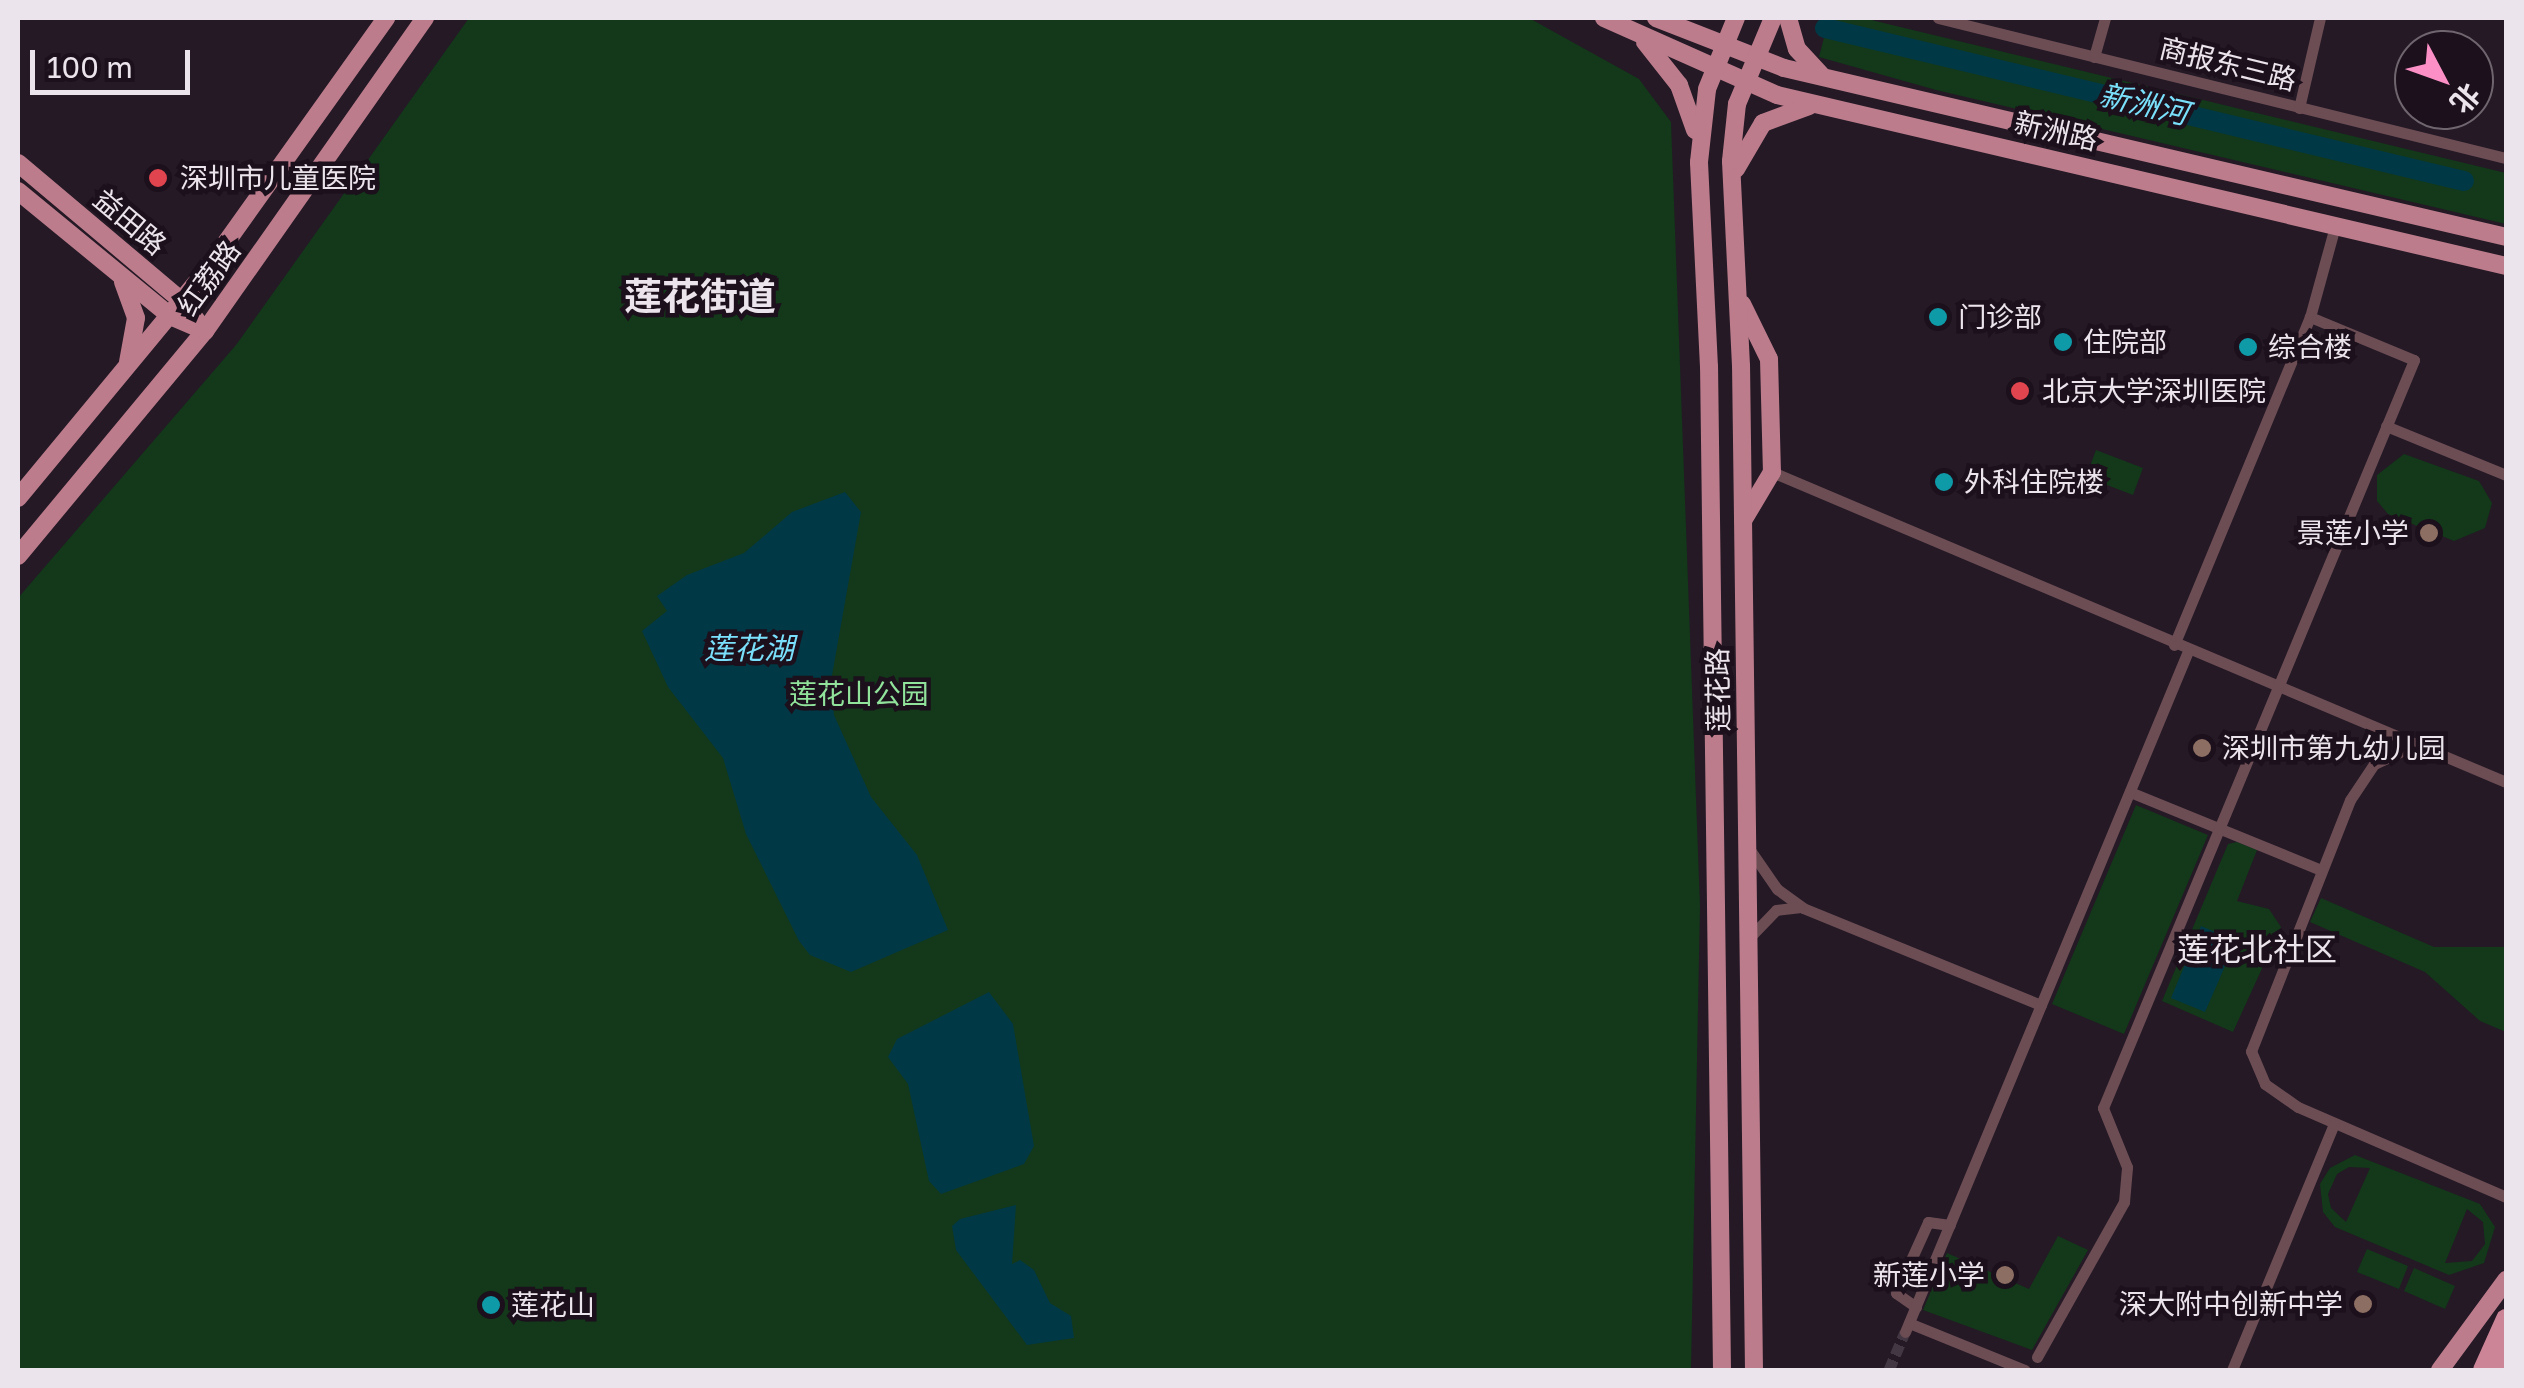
<!DOCTYPE html>
<meta charset="utf-8">
<style>
body{margin:0}
#map{position:relative;width:2524px;height:1388px;overflow:hidden;background:#241925;font-family:"Golos Text","Noto Sans SC",sans-serif}
div>[style]{position:absolute}
.green>*{inset:0;background:#13381a}
.water>*{inset:0;background:#003945}
.river>*{height:20px;margin:-10px;padding:0 10px;transform-origin:10px;border-radius:10px;background:#003945}
.minor-tunnel>*{height:11px;margin-top:-5.5px;transform-origin:0;background:repeating-linear-gradient(90deg,#423743 0 11px,transparent 0 16.5px)}
.minor>*{height:11px;margin:-5.5px;padding:0 5.5px;transform-origin:5.5px;border-radius:5.5px;background:#6c4d54}
.primary>*{height:18px;margin:-9px;padding:0 9px;transform-origin:9px;border-radius:9px;background:#bc7c8c}
.trunk>*{height:20px;margin:-10px;padding:0 10px;transform-origin:10px;border-radius:10px;background:#cc8597}
.dots>*{width:28px;height:28px;translate:-50% -50%;box-sizing:border-box;border:5px solid #1b101b;border-radius:50%}
span{translate:-50% -50%;white-space:nowrap;text-align:center;line-height:1.15;-webkit-text-stroke:9px #1b101b;paint-order:stroke}
.street-label{font-size:28px;color:#ece4ed}
.poi-label{font-size:28px;color:#ece4ed}
.left{translate:0 -50%;text-align:left}
.right{translate:-100% -50%;text-align:right}
.park-label{font-size:28px;color:#91e39c}
.water-label{font-size:30px;color:#7adffa;font-style:italic}
.quarter-label{font-size:32px;color:#ece4ed}
.district-label{font-size:38px;color:#ece4ed;font-weight:700}
.frame{position:absolute;inset:0;border:20px solid #ece4ed;pointer-events:none}
.north{position:absolute;left:2394px;top:30px;width:100px;height:100px;box-sizing:border-box;background:#1b101b;border:2px solid #6f656f;border-radius:50%;rotate:131deg;font-size:28px;font-weight:700;line-height:40px;text-align:center;color:#ece4ed}
.north::after{content:'';display:block;margin:auto;width:35px;height:45px;background:#fb8fc6;clip-path:polygon(50% 0,100% 100%,50% 72%,0 100%)}
.scale{position:absolute;left:30px;top:50px;width:160px;height:45px;box-sizing:border-box;border:5px solid #ece4ed;border-top:0;padding-left:12px;font-size:30px;line-height:35px;white-space:nowrap;color:#ece4ed;-webkit-text-stroke:8px #1b101b;paint-order:stroke}
</style>
<div id="map">
<div class="green">
<i style="clip-path:polygon(469px 18px,1529px 18px,1639px 79px,1671px 122px,1700px 906px,1691px 1370px,18px 1370px,18px 598px,236px 345px)"></i>
<i style="clip-path:polygon(1829px 18px,1863px 18px,2506px 173px,2506px 224px,1936px 90px,1819px 57px)"></i>
<i style="clip-path:polygon(2096px 450px,2143px 468px,2133px 495px,2086px 477px)"></i>
<i style="clip-path:polygon(2404px 454px,2479px 481px,2492px 503px,2485px 528px,2454px 541px,2388px 514px,2377px 501px,2377px 475px)"></i>
<i style="clip-path:polygon(2136px 805px,2208px 835px,2124px 1034px,2052px 1004px)"></i>
<i style="clip-path:polygon(2237px 842px,2257px 850px,2237px 901px,2269px 909px,2281px 927px,2233px 1032px,2162px 1001px,2228px 844px)"></i>
<i style="clip-path:polygon(2321px 898px,2434px 947px,2506px 947px,2506px 1032px,2480px 1021px,2425px 972px,2310px 922px)"></i>
<i style="clip-path:polygon(evenodd,2355px 1155px,2480px 1204px,2495px 1227px,2484px 1263px,2449px 1275px,2335px 1227px,2323px 1212px,2320px 1184px,2330px 1168px,2355px 1155px,2349px 1167px,2370px 1168px,2346px 1222px,2331px 1208px,2328px 1194px,2337px 1174px,2349px 1167px,2355px 1155px,2467px 1209px,2483px 1222px,2485px 1244px,2472px 1261px,2445px 1263px,2467px 1209px)"></i>
<i style="clip-path:polygon(2058px 1236px,2088px 1250px,2032px 1350px,1923px 1310px,1947px 1253px,2029px 1289px)"></i>
<i style="clip-path:polygon(2367px 1249px,2408px 1266px,2399px 1289px,2357px 1272px)"></i>
<i style="clip-path:polygon(2414px 1268px,2455px 1286px,2445px 1309px,2404px 1291px)"></i>
</div>
<div class="water">
<i style="clip-path:polygon(845px 492px,861px 512px,831px 681px,834px 715px,871px 797px,917px 855px,948px 930px,851px 972px,810px 955px,799px 941px,746px 834px,723px 758px,668px 687px,642px 631px,667px 611px,657px 596px,687px 575px,744px 553px,792px 512px)"></i>
<i style="clip-path:polygon(2201px 926px,2236px 941px,2205px 1012px,2171px 998px)"></i>
<i style="clip-path:polygon(989px 992px,1013px 1024px,1034px 1146px,1024px 1164px,941px 1194px,929px 1181px,908px 1084px,888px 1057px,897px 1039px)"></i>
<i style="clip-path:polygon(1016px 1205px,1012px 1264px,1020px 1260px,1034px 1270px,1050px 1303px,1071px 1316px,1074px 1338px,1027px 1345px,956px 1250px,952px 1226px,960px 1219px)"></i>
</div>
<div class="river">
<i style="left:1825px;top:28px;width:657px;rotate:13.47deg"></i>
</div>
<div class="minor-tunnel">
<i style="left:1889px;top:1370px;width:41px;rotate:-67.2deg"></i>
</div>
<div class="minor">
<i style="left:1938px;top:18px;width:585px;rotate:13.85deg"></i>
<i style="left:2094px;top:57px;width:41px;rotate:-74.2deg"></i>
<i style="left:2299px;top:108px;width:92px;rotate:-76.9deg"></i>
<i style="left:2386px;top:426px;width:130px;rotate:22.2deg"></i>
<i style="left:1772px;top:472px;width:797px;rotate:22.9deg"></i>
<i style="left:2174px;top:645px;width:355px;rotate:-67.5deg"></i>
<i style="left:2310px;top:317px;width:94px;rotate:-74.6deg"></i>
<i style="left:2415px;top:745px;width:45px;rotate:155.1deg"></i>
<i style="left:2374px;top:764px;width:43px;rotate:123.7deg"></i>
<i style="left:2350px;top:800px;width:270px;rotate:111.5deg"></i>
<i style="left:2251px;top:1051px;width:36px;rotate:67deg"></i>
<i style="left:2265px;top:1084px;width:40px;rotate:34.9deg"></i>
<i style="left:2298px;top:1107px;width:227px;rotate:23.4deg"></i>
<i style="left:2130px;top:792px;width:206px;rotate:22.2deg"></i>
<i style="left:1748px;top:847px;width:51px;rotate:55.4deg"></i>
<i style="left:1777px;top:889px;width:32px;rotate:36deg"></i>
<i style="left:1803px;top:908px;width:257px;rotate:22.2deg"></i>
<i style="left:1749px;top:938px;width:39px;rotate:-46deg"></i>
<i style="left:1776px;top:910px;width:23px;rotate:-7deg"></i>
<i style="left:1916px;top:1307px;width:24px;rotate:-145deg"></i>
<i style="left:1896px;top:1293px;width:78px;rotate:-65.7deg"></i>
<i style="left:1928px;top:1222px;width:22px;rotate:8deg"></i>
<i style="left:1909px;top:1323px;width:125px;rotate:22.1deg"></i>
<i style="left:1905px;top:1332px;width:737px;rotate:-67.43deg"></i>
<i style="left:2037px;top:1357px;width:178px;rotate:-60.7deg"></i>
<i style="left:2124px;top:1202px;width:35px;rotate:-85deg"></i>
<i style="left:2127px;top:1167px;width:64px;rotate:-112.1deg"></i>
<i style="left:2103px;top:1108px;width:810px;rotate:-67.42deg"></i>
<i style="left:2414px;top:360px;width:113px;rotate:-157.5deg"></i>
<i style="left:2232px;top:1370px;width:266px;rotate:-67.5deg"></i>
</div>
<div class="primary">
<i style="left:1604px;top:18px;width:189px;rotate:24deg"></i>
<i style="left:1777px;top:95px;width:749px;rotate:13.2deg"></i>
<i style="left:1656px;top:18px;width:137px;rotate:21.3deg"></i>
<i style="left:1784px;top:68px;width:742px;rotate:13.17deg"></i>
<i style="left:1788px;top:18px;width:32px;rotate:74deg"></i>
<i style="left:1797px;top:49px;width:35px;rotate:47deg"></i>
<i style="left:1645px;top:42px;width:55px;rotate:51.7deg"></i>
<i style="left:1679px;top:85px;width:48px;rotate:70.4deg"></i>
<i style="left:18px;top:163px;width:214px;rotate:40.1deg"></i>
<i style="left:182px;top:301px;width:38px;rotate:53deg"></i>
<i style="left:1736px;top:169px;width:53px;rotate:-59.6deg"></i>
<i style="left:1763px;top:123px;width:49px;rotate:-20.3deg"></i>
<i style="left:18px;top:191px;width:197px;rotate:39.4deg"></i>
<i style="left:170px;top:316px;width:38px;rotate:23deg"></i>
<i style="left:123px;top:282px;width:38px;rotate:70deg"></i>
<i style="left:136px;top:318px;width:45px;rotate:100.3deg"></i>
<i style="left:1742px;top:304px;width:61px;rotate:63.9deg"></i>
<i style="left:1769px;top:359px;width:113px;rotate:88.5deg"></i>
<i style="left:1772px;top:472px;width:55px;rotate:120.8deg"></i>
<i style="left:18px;top:498px;width:293px;rotate:-50.4deg"></i>
<i style="left:205px;top:272px;width:312px;rotate:-54.5deg"></i>
<i style="left:18px;top:556px;width:293px;rotate:-50.3deg"></i>
<i style="left:205px;top:331px;width:383px;rotate:-54.9deg"></i>
<i style="left:1722px;top:1370px;width:1003px;rotate:-90.74deg"></i>
<i style="left:1709px;top:367px;width:205px;rotate:-92.8deg"></i>
<i style="left:1699px;top:162px;width:73px;rotate:-83.7deg"></i>
<i style="left:1707px;top:89px;width:77px;rotate:-67.8deg"></i>
<i style="left:1754px;top:1370px;width:1004px;rotate:-90.74deg"></i>
<i style="left:1741px;top:366px;width:205px;rotate:-92.8deg"></i>
<i style="left:1731px;top:161px;width:57px;rotate:-84deg"></i>
<i style="left:1737px;top:104px;width:93px;rotate:-67.3deg"></i>
<i style="left:2440px;top:1370px;width:112px;rotate:-53.7deg"></i>
</div>
<div class="trunk">
<i style="left:2483px;top:1370px;width:56px;rotate:-65.7deg"></i>
<i style="left:2499px;top:1370px;width:16px;rotate:-63deg"></i>
</div>
<div class="dots">
<i style="left:158px;top:178px;background:#e0444e"></i>
<i style="left:1938px;top:317px;background:#0f9aa8"></i>
<i style="left:2063px;top:342px;background:#0f9aa8"></i>
<i style="left:2248px;top:347px;background:#0f9aa8"></i>
<i style="left:2020px;top:391px;background:#e0444e"></i>
<i style="left:1944px;top:482px;background:#0f9aa8"></i>
<i style="left:2429px;top:533px;background:#8d6e63"></i>
<i style="left:2202px;top:748px;background:#8d6e63"></i>
<i style="left:2005px;top:1275px;background:#8d6e63"></i>
<i style="left:2363px;top:1304px;background:#8d6e63"></i>
<i style="left:491px;top:1305px;background:#0f9aa8"></i>
</div>
<div class="street-label">
<span style="left:2228px;top:64px;rotate:14deg">商报东三路</span>
<span style="left:2056px;top:131px;rotate:13deg">新洲路</span>
<span style="left:130px;top:222px;rotate:40deg">益田路</span>
<span style="left:209px;top:278px;rotate:-54deg">红荔路</span>
<span style="left:1718px;top:690px;rotate:-91deg">莲花路</span>
</div>
<div class="poi-label">
<span class="left" style="left:180px;top:178px">深圳市儿童医院</span>
<span class="left" style="left:1958px;top:317px">门诊部</span>
<span class="left" style="left:2083px;top:342px">住院部</span>
<span class="left" style="left:2268px;top:347px">综合楼</span>
<span class="left" style="left:2042px;top:391px">北京大学深圳医院</span>
<span class="left" style="left:1964px;top:482px">外科住院楼</span>
<span class="right" style="left:2409px;top:533px">景莲小学</span>
<span class="left" style="left:2222px;top:748px">深圳市第九幼儿园</span>
<span class="right" style="left:1985px;top:1275px">新莲小学</span>
<span class="right" style="left:2343px;top:1304px">深大附中创新中学</span>
<span class="left" style="left:511px;top:1305px">莲花山</span>
</div>
<div class="park-label">
<span style="left:859px;top:694px">莲花山公园</span>
</div>
<div class="water-label">
<span style="left:2144px;top:104px;rotate:13deg">新洲河</span>
<span style="left:749px;top:648px">莲花湖</span>
</div>
<div class="quarter-label">
<span style="left:2257px;top:949px">莲花北社区</span>
</div>
<div class="district-label">
<span style="left:700px;top:296px">莲花街道</span>
</div>
<div class="frame"></div>
<div class="north">北</div>
<div class="scale">100 m</div>
</div>
